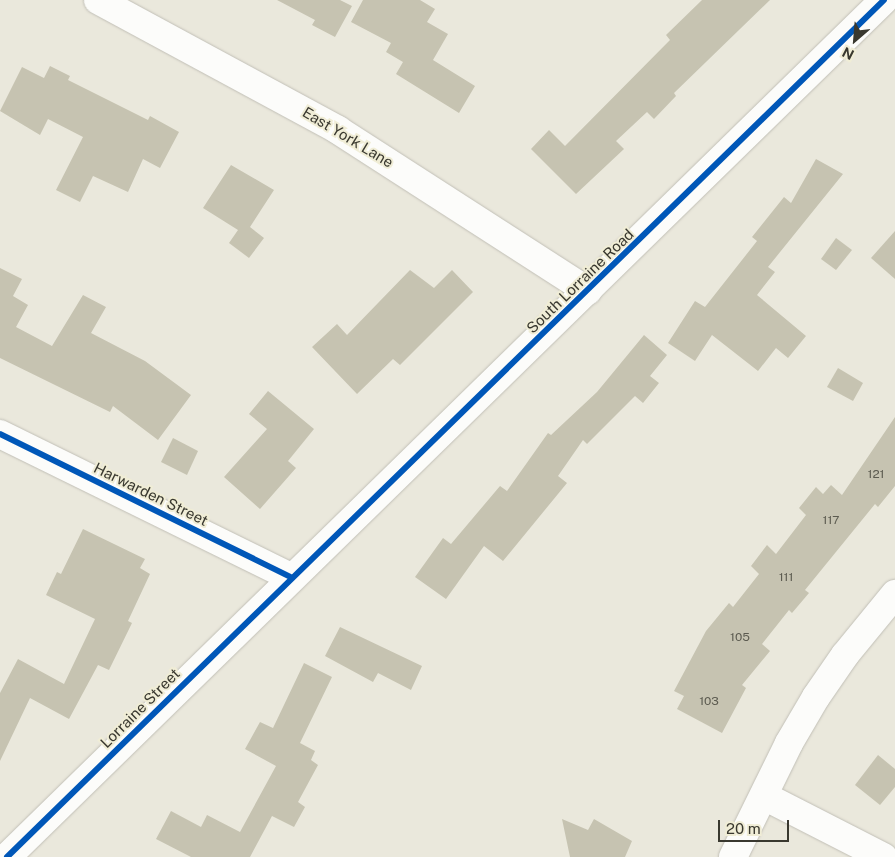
<!DOCTYPE html>
<style>
body{margin:0}
#map{position:relative;width:895px;height:857px;overflow:hidden;background:#eae8dc;font-family:"Public Sans",sans-serif}
div>[style]{position:absolute}
.building>*{inset:0;background:#c6c3b1}
.roads{filter:drop-shadow(0 0 1px #c1bfb6) drop-shadow(0 0 1px #c1bfb6)}
.street>*{height:28px;margin:-14px;padding:0 14px;transform-origin:14px;border-radius:14px;background:#fcfcfa}
.cycleway>*{height:6px;margin:-3px;padding:0 3px;transform-origin:3px;border-radius:3px;background:#0057b8}
span{translate:-50% -50%;white-space:nowrap;text-align:center;line-height:1.15;-webkit-text-stroke:4px #f0edd6;paint-order:stroke}
.number-label{font-size:12px;color:#5c5b50}
.number-label span{-webkit-text-stroke-width:0}
.street-label{font-size:15px;color:#39382f}
.north{position:absolute;left:830px;top:15px;width:50px;height:50px;-webkit-text-stroke:4px #f0edd6;paint-order:stroke;rotate:207deg;font-size:14px;font-weight:700;line-height:20px;text-align:center;color:#39382f}
.north::after{content:'';display:block;margin:auto;width:18px;height:22px;background:#39382f;clip-path:polygon(50% 0,100% 100%,50% 72%,0 100%)}
.scale{position:absolute;left:718px;top:820px;width:71px;height:22px;box-sizing:border-box;border:2px solid #39382f;border-top:0;padding-left:6px;font-size:15px;line-height:18px;white-space:nowrap;color:#39382f;-webkit-text-stroke:4px #f0edd6;paint-order:stroke}
</style>
<div id="map">
<div class="building">
<i style="clip-path:polygon(277px 0,340px 0,352px 6px,335px 37px,312px 25px,315px 20px)"></i>
<i style="clip-path:polygon(363px 0,420px 0,435px 9px,427px 22px,448px 34px,433px 60px,475px 86px,459px 113px,396px 74px,403px 62px,386px 52px,391px 43px,351px 22px)"></i>
<i style="clip-path:polygon(702px 0,770px 0,674px 93px,676px 96px,654px 119px,647px 112px,616px 141px,624px 149px,576px 194px,531px 149px,549px 130px,565px 146px,670px 40px,666px 35px)"></i>
<i style="clip-path:polygon(50px 66px,70px 76px,68px 80px,148px 120px,150px 116px,179px 132px,160px 168px,143px 159px,128px 192px,93px 176px,80px 202px,56px 190px,83px 137px,48px 119px,40px 135px,0 111px,22px 67px,44px 78px)"></i>
<i style="clip-path:polygon(816px 159px,843px 174px,768px 267px,775px 272px,757px 295px,806px 336px,788px 358px,776px 348px,758px 371px,712px 335px,695px 361px,668px 343px,695px 301px,705px 307px,757px 241px,752px 237px,784px 197px,791px 203px)"></i>
<i style="clip-path:polygon(231px 165px,274px 190px,250px 227px,264px 238px,249px 258px,229px 243px,238px 230px,203px 208px)"></i>
<i style="clip-path:polygon(895px 231px,895px 279px,871px 258px)"></i>
<i style="clip-path:polygon(836px 238px,852px 250px,836px 270px,821px 259px)"></i>
<i style="clip-path:polygon(0 268px,22px 279px,13px 296px,28px 305px,16px 327px,52px 346px,83px 295px,106px 307px,91px 333px,145px 361px,191px 395px,158px 440px,113px 406px,110px 412px,0 358px)"></i>
<i style="clip-path:polygon(410px 270px,434px 288px,452px 270px,473px 292px,400px 365px,393px 359px,357px 394px,312px 347px,337px 324px,347px 335px)"></i>
<i style="clip-path:polygon(644px 335px,667px 355px,650px 376px,659px 383px,643px 403px,635px 396px,587px 444px,583px 440px,558px 476px,567px 483px,503px 561px,484px 546px,446px 599px,415px 577px,443px 538px,451px 544px,500px 486px,507px 491px,548px 433px,551px 435px,597px 392px)"></i>
<i style="clip-path:polygon(838px 368px,863px 383px,853px 401px,827px 387px)"></i>
<i style="clip-path:polygon(268px 391px,314px 429px,288px 461px,296px 468px,260px 509px,224px 477px,267px 429px,249px 414px)"></i>
<i style="clip-path:polygon(895px 417px,895px 486px,878px 507px,875px 504px,805px 590px,809px 593px,792px 613px,789px 610px,762px 644px,770px 651px,742px 685px,746px 688px,722px 733px,677px 709px,684px 696px,674px 691px,706px 631px,729px 603px,733px 607px,759px 574px,751px 566px,767px 545px,776px 554px,806px 515px,799px 508px,816px 487px,823px 494px,831px 485px,842px 495px)"></i>
<i style="clip-path:polygon(173px 438px,198px 451px,187px 475px,161px 462px)"></i>
<i style="clip-path:polygon(83px 529px,145px 559px,140px 568px,150px 574px,128px 621px,132px 623px,109px 670px,98px 665px,69px 719px,30px 698px,0 761px,0 693px,18px 659px,64px 684px,95px 619px,46px 595px,57px 572px,61px 574px)"></i>
<i style="clip-path:polygon(340px 627px,422px 666px,411px 690px,378px 673px,373px 682px,325px 656px)"></i>
<i style="clip-path:polygon(304px 663px,332px 677px,300px 743px,315px 751px,311px 760px,318px 765px,298px 802px,305px 807px,294px 827px,272px 816px,250px 857px,191px 857px,156px 839px,171px 811px,201px 827px,207px 815px,240px 832px,276px 766px,245px 749px,260px 722px,273px 728px)"></i>
<i style="clip-path:polygon(878px 755px,895px 769px,895px 787px,880px 805px,855px 785px)"></i>
<i style="clip-path:polygon(562px 819px,588px 830px,594px 819px,632px 841px,625px 857px,570px 857px)"></i>
</div>
<div class="roads">
<div class="street">
<i style="left:98px;top:0;width:273px;rotate:28.4deg"></i>
<i style="left:338px;top:130px;width:297px;rotate:32.8deg"></i>
<i style="left:0;top:434px;width:323px;rotate:26.2deg"></i>
<i style="left:764px;top:796px;width:134px;rotate:27.1deg"></i>
<i style="left:7px;top:857px;width:1226px;rotate:-44.34deg"></i>
<i style="left:733px;top:857px;width:127px;rotate:-63.8deg"></i>
<i style="left:789px;top:743px;width:53px;rotate:-59.6deg"></i>
<i style="left:816px;top:697px;width:51px;rotate:-55.4deg"></i>
<i style="left:845px;top:655px;width:79px;rotate:-50.7deg"></i>
</div>
</div>
<div class="cycleway">
<i style="left:0;top:434px;width:323px;rotate:26.2deg"></i>
<i style="left:7px;top:857px;width:1226px;rotate:-44.34deg"></i>
</div>
<div class="number-label">
<span style="left:876px;top:475px">121</span>
<span style="left:831px;top:521px">117</span>
<span style="left:786px;top:578px">111</span>
<span style="left:740px;top:638px">105</span>
<span style="left:709px;top:702px">103</span>
</div>
<div class="street-label">
<span style="left:348px;top:137px;rotate:31deg">East York Lane</span>
<span style="left:580px;top:281px;rotate:-44deg">South Lorraine Road</span>
<span style="left:151px;top:494px;rotate:26deg">Harwarden Street</span>
<span style="left:140px;top:708px;rotate:-45deg">Lorraine Street</span>
</div>
<div class="north">N</div>
<div class="scale">20 m</div>
</div>
